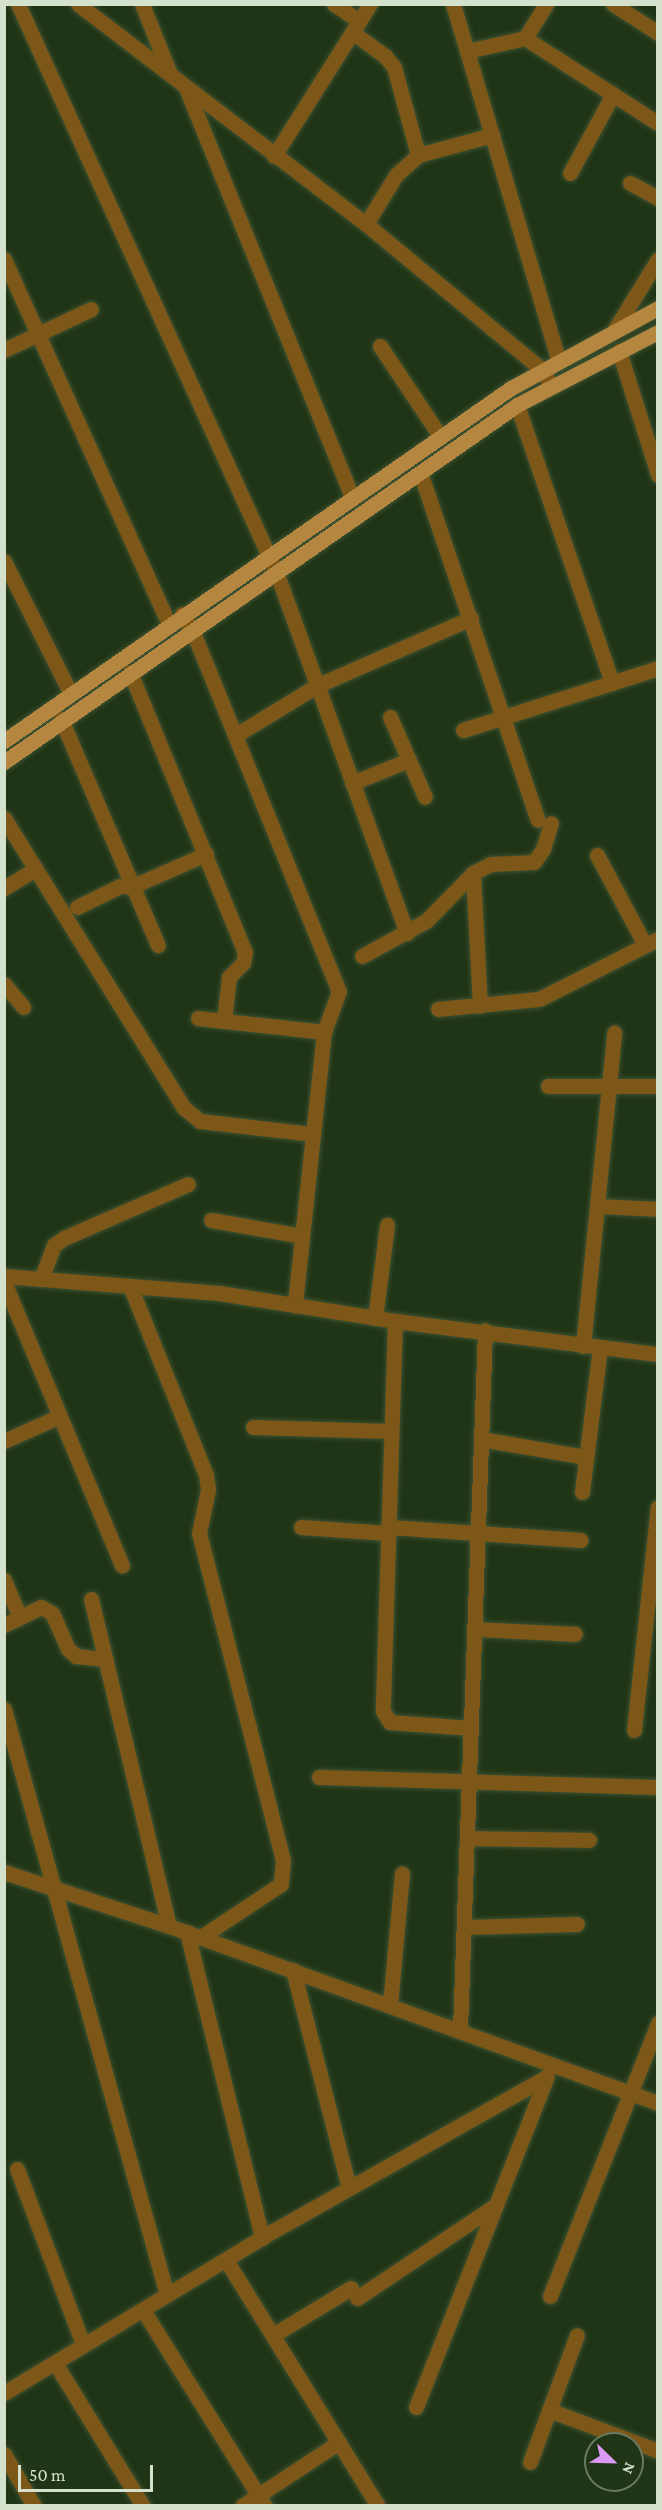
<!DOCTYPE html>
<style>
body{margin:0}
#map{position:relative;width:662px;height:2510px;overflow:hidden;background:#203515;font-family:"Crimson Pro",serif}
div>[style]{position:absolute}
.roads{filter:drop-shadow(0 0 2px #3d5132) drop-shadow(0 0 2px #3d5132)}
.minor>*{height:15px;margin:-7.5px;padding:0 7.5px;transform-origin:7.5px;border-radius:7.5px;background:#7d5718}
.major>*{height:15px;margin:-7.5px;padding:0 7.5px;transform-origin:7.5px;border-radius:7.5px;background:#b48640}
span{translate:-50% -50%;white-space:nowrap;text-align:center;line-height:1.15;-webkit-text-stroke:6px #203515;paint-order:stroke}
.frame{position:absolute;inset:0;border:6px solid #d3e1cd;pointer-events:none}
.north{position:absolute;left:584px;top:2432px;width:60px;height:60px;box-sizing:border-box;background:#203515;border:2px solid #687a5f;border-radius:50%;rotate:113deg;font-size:16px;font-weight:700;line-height:24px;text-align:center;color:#d3e1cd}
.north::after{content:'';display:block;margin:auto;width:21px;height:27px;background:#da9af6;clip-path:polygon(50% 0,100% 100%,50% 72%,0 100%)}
.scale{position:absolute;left:18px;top:2465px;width:135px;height:27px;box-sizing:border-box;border:3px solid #d3e1cd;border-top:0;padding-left:8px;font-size:18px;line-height:21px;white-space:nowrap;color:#d3e1cd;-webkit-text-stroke:4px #203515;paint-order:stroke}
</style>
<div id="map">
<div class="roads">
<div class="minor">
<i style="left:18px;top:4px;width:626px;rotate:65.56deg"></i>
<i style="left:277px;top:574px;width:382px;rotate:70.1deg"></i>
<i style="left:78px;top:4px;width:362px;rotate:37.4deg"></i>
<i style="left:366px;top:224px;width:227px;rotate:39.6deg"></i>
<i style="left:541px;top:369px;width:19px;rotate:58deg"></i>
<i style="left:142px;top:4px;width:75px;rotate:68.2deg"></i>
<i style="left:334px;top:4px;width:30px;rotate:34deg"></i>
<i style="left:453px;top:4px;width:370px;rotate:73.5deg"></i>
<i style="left:613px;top:4px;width:54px;rotate:32.8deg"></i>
<i style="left:352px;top:32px;width:41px;rotate:36deg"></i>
<i style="left:385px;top:56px;width:14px;rotate:51deg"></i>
<i style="left:394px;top:67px;width:91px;rotate:74.7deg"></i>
<i style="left:525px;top:38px;width:156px;rotate:32.7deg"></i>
<i style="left:467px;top:51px;width:59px;rotate:-12.6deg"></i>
<i style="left:525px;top:38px;width:40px;rotate:-58deg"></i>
<i style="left:186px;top:88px;width:441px;rotate:67.9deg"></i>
<i style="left:274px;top:156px;width:180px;rotate:-57.7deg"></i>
<i style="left:570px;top:173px;width:90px;rotate:-61.4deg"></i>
<i style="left:630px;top:183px;width:32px;rotate:28deg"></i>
<i style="left:366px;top:224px;width:57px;rotate:-58.5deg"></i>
<i style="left:396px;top:175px;width:30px;rotate:-42deg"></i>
<i style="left:418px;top:155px;width:77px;rotate:-15.1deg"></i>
<i style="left:4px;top:259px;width:401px;rotate:65.7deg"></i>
<i style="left:615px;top:329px;width:82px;rotate:-58.4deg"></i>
<i style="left:380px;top:346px;width:108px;rotate:56.3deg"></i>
<i style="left:4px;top:350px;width:96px;rotate:-25.2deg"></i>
<i style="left:619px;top:351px;width:130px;rotate:72.5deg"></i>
<i style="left:517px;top:405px;width:294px;rotate:71.1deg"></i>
<i style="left:421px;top:475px;width:364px;rotate:71.3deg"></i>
<i style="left:4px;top:561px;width:147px;rotate:63.3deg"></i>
<i style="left:182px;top:614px;width:21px;rotate:59deg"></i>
<i style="left:193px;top:632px;width:388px;rotate:67.9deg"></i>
<i style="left:339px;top:991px;width:44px;rotate:110.1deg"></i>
<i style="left:324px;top:1032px;width:275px;rotate:96.1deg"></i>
<i style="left:130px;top:672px;width:303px;rotate:67.7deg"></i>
<i style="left:245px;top:952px;width:11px;rotate:100deg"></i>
<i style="left:243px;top:963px;width:20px;rotate:135deg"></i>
<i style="left:229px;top:977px;width:44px;rotate:96.5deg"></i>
<i style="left:390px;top:717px;width:87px;rotate:66.4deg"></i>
<i style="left:61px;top:719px;width:246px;rotate:66.8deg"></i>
<i style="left:463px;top:730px;width:205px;rotate:-17.6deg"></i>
<i style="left:236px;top:735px;width:96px;rotate:-31.4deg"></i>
<i style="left:318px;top:685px;width:167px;rotate:-23.6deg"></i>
<i style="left:352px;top:783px;width:61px;rotate:-22deg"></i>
<i style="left:4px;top:818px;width:341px;rotate:58.2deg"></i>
<i style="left:184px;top:1108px;width:21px;rotate:39deg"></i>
<i style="left:200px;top:1121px;width:114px;rotate:6.6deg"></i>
<i style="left:597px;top:855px;width:102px;rotate:61.9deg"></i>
<i style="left:473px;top:873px;width:133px;rotate:87deg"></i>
<i style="left:4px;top:888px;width:37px;rotate:-31deg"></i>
<i style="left:77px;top:907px;width:48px;rotate:-26deg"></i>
<i style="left:120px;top:886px;width:13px"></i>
<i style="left:133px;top:886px;width:80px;rotate:-23.7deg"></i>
<i style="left:362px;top:956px;width:73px;rotate:-28.7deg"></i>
<i style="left:426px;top:921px;width:67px;rotate:-45.6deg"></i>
<i style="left:473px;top:873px;width:20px;rotate:-27deg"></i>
<i style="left:491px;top:864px;width:43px;rotate:-2.7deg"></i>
<i style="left:534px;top:862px;width:16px;rotate:-55deg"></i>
<i style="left:543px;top:849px;width:27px;rotate:-73deg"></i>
<i style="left:4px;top:984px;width:30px;rotate:50deg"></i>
<i style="left:438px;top:1009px;width:101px;rotate:-5.7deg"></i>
<i style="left:539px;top:999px;width:133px;rotate:-26.8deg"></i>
<i style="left:198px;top:1018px;width:127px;rotate:6.3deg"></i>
<i style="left:548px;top:1086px;width:110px"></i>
<i style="left:597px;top:1206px;width:61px;rotate:2.8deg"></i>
<i style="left:211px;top:1220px;width:92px;rotate:10deg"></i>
<i style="left:4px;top:1276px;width:216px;rotate:4.5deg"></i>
<i style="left:219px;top:1293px;width:178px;rotate:9deg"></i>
<i style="left:395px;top:1321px;width:265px;rotate:7.2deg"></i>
<i style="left:41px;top:1279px;width:36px;rotate:-69deg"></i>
<i style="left:54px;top:1245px;width:12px;rotate:-35deg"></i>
<i style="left:64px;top:1238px;width:135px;rotate:-23.5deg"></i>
<i style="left:4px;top:1282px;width:307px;rotate:67.4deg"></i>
<i style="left:130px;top:1286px;width:204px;rotate:68.1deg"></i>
<i style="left:206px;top:1475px;width:15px;rotate:82deg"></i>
<i style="left:208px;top:1490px;width:44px;rotate:101.8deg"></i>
<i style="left:199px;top:1533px;width:338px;rotate:75.6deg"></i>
<i style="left:283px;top:1860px;width:24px;rotate:95deg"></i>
<i style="left:281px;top:1884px;width:96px;rotate:146.5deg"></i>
<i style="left:375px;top:1318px;width:94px;rotate:-82.6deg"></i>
<i style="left:395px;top:1321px;width:390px;rotate:91.8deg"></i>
<i style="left:383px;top:1711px;width:13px;rotate:58deg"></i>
<i style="left:390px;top:1722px;width:81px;rotate:4.2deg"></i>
<i style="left:583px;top:1346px;width:315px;rotate:-84.3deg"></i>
<i style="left:253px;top:1427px;width:138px;rotate:1.7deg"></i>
<i style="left:481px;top:1439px;width:107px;rotate:9.7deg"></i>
<i style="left:4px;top:1441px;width:61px;rotate:-24.1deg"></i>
<i style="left:582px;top:1492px;width:145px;rotate:-82.9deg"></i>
<i style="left:301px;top:1527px;width:87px;rotate:3.9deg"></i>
<i style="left:389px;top:1527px;width:192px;rotate:3.9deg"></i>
<i style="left:4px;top:1580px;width:39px;rotate:67deg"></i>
<i style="left:91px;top:1599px;width:336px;rotate:76.6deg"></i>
<i style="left:4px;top:1625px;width:41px;rotate:-25.9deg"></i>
<i style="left:41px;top:1607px;width:13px;rotate:29deg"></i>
<i style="left:52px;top:1613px;width:39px;rotate:66deg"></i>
<i style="left:68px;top:1649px;width:11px;rotate:41deg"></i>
<i style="left:76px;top:1656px;width:30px;rotate:6deg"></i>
<i style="left:474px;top:1629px;width:101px;rotate:2.8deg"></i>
<i style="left:4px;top:1709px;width:608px;rotate:74.46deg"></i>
<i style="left:634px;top:1730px;width:224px;rotate:-83.9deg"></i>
<i style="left:319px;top:1777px;width:339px;rotate:1.7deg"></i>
<i style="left:467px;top:1838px;width:122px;rotate:0.9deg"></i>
<i style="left:4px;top:1872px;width:174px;rotate:18.1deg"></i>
<i style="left:169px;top:1926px;width:520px;rotate:19.9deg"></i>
<i style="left:464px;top:1927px;width:113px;rotate:-1.5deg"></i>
<i style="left:187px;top:1932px;width:315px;rotate:76.2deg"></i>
<i style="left:293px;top:1970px;width:225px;rotate:75.6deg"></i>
<i style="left:390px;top:2005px;width:132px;rotate:-84.8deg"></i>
<i style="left:460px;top:2029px;width:699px;rotate:-87.95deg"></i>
<i style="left:17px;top:2169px;width:188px;rotate:69.4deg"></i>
<i style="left:226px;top:2260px;width:289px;rotate:58.3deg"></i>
<i style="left:550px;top:2296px;width:294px;rotate:-68.4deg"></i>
<i style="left:357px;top:2298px;width:167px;rotate:-33.8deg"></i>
<i style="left:143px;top:2310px;width:231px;rotate:58.1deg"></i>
<i style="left:273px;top:2335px;width:91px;rotate:-31.1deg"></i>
<i style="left:55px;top:2363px;width:168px;rotate:58.4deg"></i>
<i style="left:4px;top:2393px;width:314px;rotate:-31.1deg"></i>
<i style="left:273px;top:2231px;width:313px;rotate:-29.4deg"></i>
<i style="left:416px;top:2407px;width:356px;rotate:-68.4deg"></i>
<i style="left:549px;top:2410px;width:116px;rotate:20.6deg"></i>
<i style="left:4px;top:2454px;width:60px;rotate:60deg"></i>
<i style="left:530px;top:2462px;width:135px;rotate:-69.7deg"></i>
<i style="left:242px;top:2506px;width:116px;rotate:-33.4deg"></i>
</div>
<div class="major">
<i style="left:4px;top:741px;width:618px;rotate:-34.85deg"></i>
<i style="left:511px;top:388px;width:167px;rotate:-28.6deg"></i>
<i style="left:4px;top:762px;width:625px;rotate:-34.83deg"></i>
<i style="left:517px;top:405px;width:159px;rotate:-27.4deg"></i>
</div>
</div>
<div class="frame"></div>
<div class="north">N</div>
<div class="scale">50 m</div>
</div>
